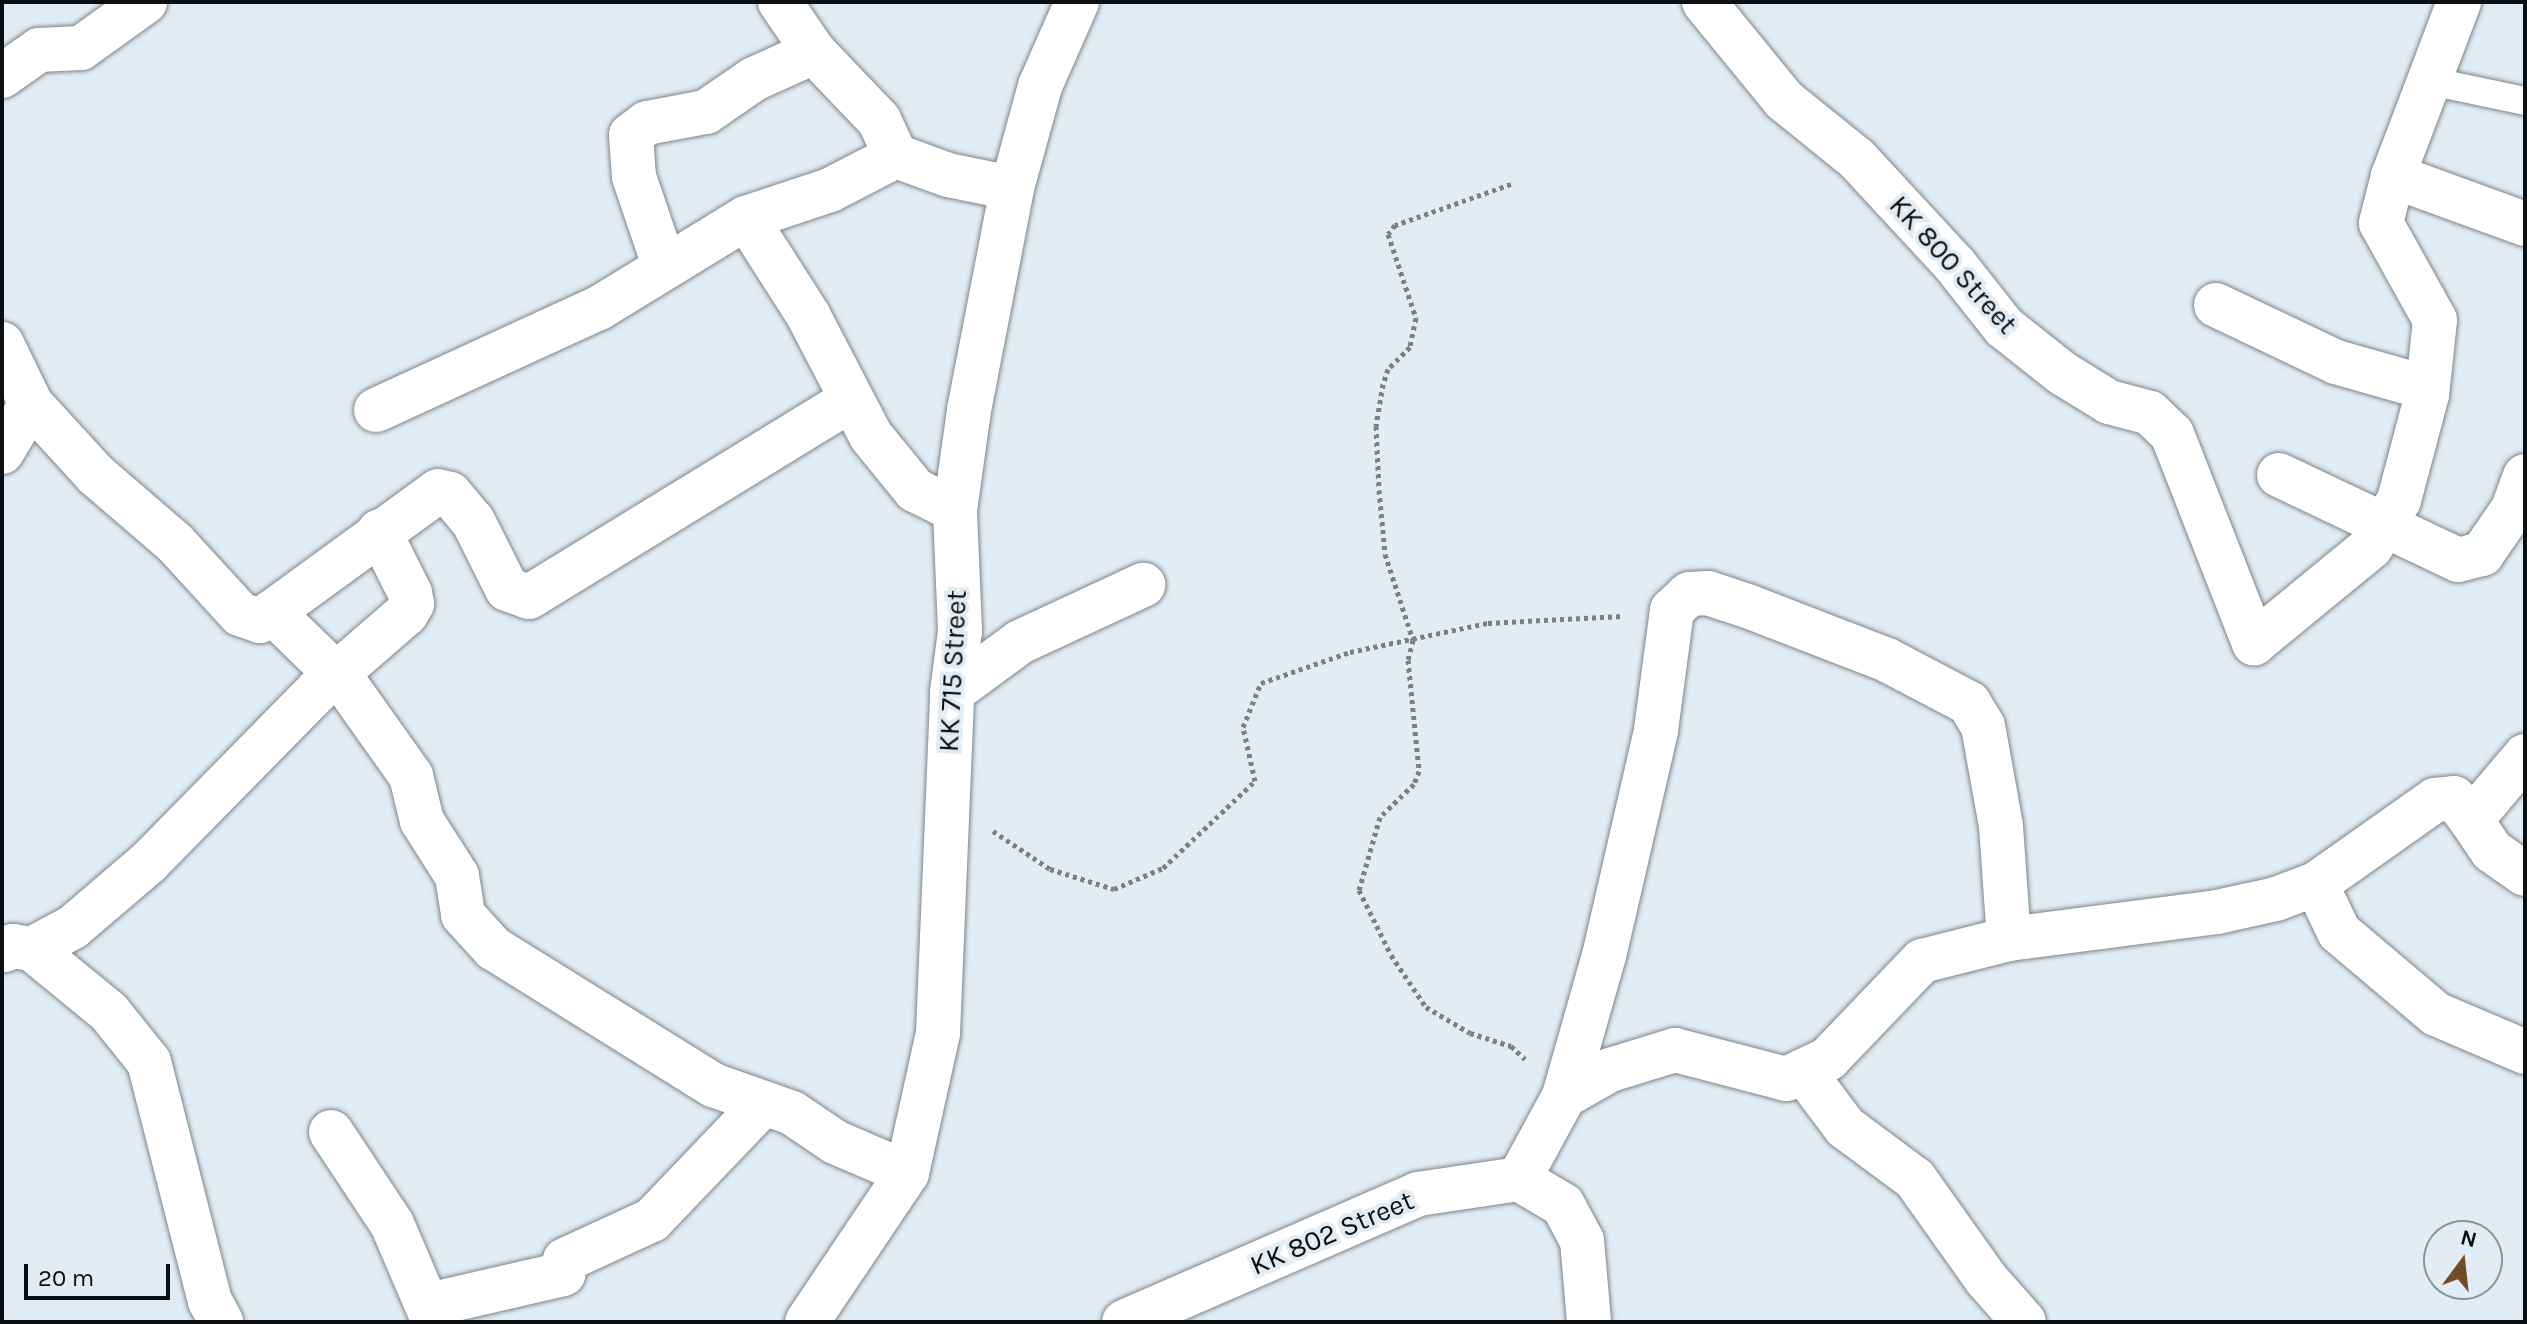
<!DOCTYPE html>
<style>
body{margin:0}
#map{position:relative;width:2527px;height:1324px;overflow:hidden;background:#e1ecf4;font-family:Karla,sans-serif}
div>[style]{position:absolute}
.path>*{height:5px;margin-top:-2.5px;transform-origin:0;background:repeating-linear-gradient(90deg,#798086 0 4px,transparent 0 8px)}
.roads{filter:drop-shadow(0 0 2px #7b858c) drop-shadow(0 0 2px #7b858c)}
.lane>*{height:28px;margin:-14px;padding:0 14px;transform-origin:14px;border-radius:14px;background:#fff}
.street>*{height:44px;margin:-22px;padding:0 22px;transform-origin:22px;border-radius:22px;background:#fff}
span{translate:-50% -50%;white-space:nowrap;text-align:center;line-height:1.15;-webkit-text-stroke:8px #e1ecf4;paint-order:stroke}
.street-label{font-size:28px;color:#0c0f12}
.frame{position:absolute;inset:0;border:4px solid #0c0f12;pointer-events:none}
.north{position:absolute;left:2423px;top:1220px;width:80px;height:80px;box-sizing:border-box;background:#e1ecf4;border:2px solid #8c949a;border-radius:50%;rotate:15deg;font-size:22px;font-weight:700;line-height:32px;text-align:center;color:#0c0f12}
.north::after{content:'';display:block;margin:auto;width:28px;height:36px;background:#724c29;clip-path:polygon(50% 0,100% 100%,50% 72%,0 100%)}
.scale{position:absolute;left:24px;top:1264px;width:146px;height:36px;box-sizing:border-box;border:4px solid #0c0f12;border-top:0;padding-left:10px;font-size:24px;line-height:28px;white-space:nowrap;color:#0c0f12;-webkit-text-stroke:6px #e1ecf4;paint-order:stroke}
</style>
<div id="map">
<div class="path">
<i style="left:1511px;top:184px;width:123px;rotate:160.5deg"></i>
<i style="left:1395px;top:225px;width:11px;rotate:128deg"></i>
<i style="left:1388px;top:234px;width:89px;rotate:71.6deg"></i>
<i style="left:1416px;top:318px;width:30px;rotate:102deg"></i>
<i style="left:1410px;top:347px;width:31px;rotate:135deg"></i>
<i style="left:1388px;top:369px;width:16px;rotate:108deg"></i>
<i style="left:1383px;top:384px;width:43px;rotate:99.5deg"></i>
<i style="left:1376px;top:426px;width:64px;rotate:87.3deg"></i>
<i style="left:1379px;top:490px;width:64px;rotate:84.6deg"></i>
<i style="left:1385px;top:554px;width:90px;rotate:72deg"></i>
<i style="left:1413px;top:640px;width:21px;rotate:104deg"></i>
<i style="left:1408px;top:660px;width:112px;rotate:84.3deg"></i>
<i style="left:1419px;top:771px;width:14px;rotate:111deg"></i>
<i style="left:1414px;top:784px;width:47px;rotate:135.9deg"></i>
<i style="left:1380px;top:817px;width:76px;rotate:106deg"></i>
<i style="left:1359px;top:890px;width:72px;rotate:63.8deg"></i>
<i style="left:1391px;top:955px;width:63px;rotate:56.1deg"></i>
<i style="left:1426px;top:1007px;width:51px;rotate:30.6deg"></i>
<i style="left:1470px;top:1033px;width:43px;rotate:17.6deg"></i>
<i style="left:1511px;top:1046px;width:19px;rotate:43deg"></i>
<i style="left:993px;top:831px;width:69px;rotate:33.7deg"></i>
<i style="left:1050px;top:869px;width:67px;rotate:17.4deg"></i>
<i style="left:1114px;top:889px;width:53px;rotate:-23.2deg"></i>
<i style="left:1163px;top:868px;width:127px;rotate:-43.4deg"></i>
<i style="left:1255px;top:781px;width:55px;rotate:-102.5deg"></i>
<i style="left:1243px;top:727px;width:48px;rotate:-67.8deg"></i>
<i style="left:1261px;top:683px;width:94px;rotate:-19.2deg"></i>
<i style="left:1350px;top:652px;width:141px;rotate:-11.9deg"></i>
<i style="left:1488px;top:623px;width:135px;rotate:-3deg"></i>
</div>
<div class="roads">
<div class="lane">
<i style="left:2430px;top:81px;width:97px;rotate:11.9deg"></i>
</div>
<div class="street">
<i style="left:780px;top:2px;width:60px;rotate:55.8deg"></i>
<i style="left:814px;top:52px;width:94px;rotate:46.3deg"></i>
<i style="left:879px;top:120px;width:40px;rotate:65deg"></i>
<i style="left:896px;top:156px;width:55px;rotate:20.1deg"></i>
<i style="left:948px;top:175px;width:65px;rotate:11.5deg"></i>
<i style="left:1704px;top:2px;width:127px;rotate:50.8deg"></i>
<i style="left:1784px;top:100px;width:92px;rotate:38.9deg"></i>
<i style="left:1856px;top:158px;width:146px;rotate:47.2deg"></i>
<i style="left:1955px;top:265px;width:79px;rotate:51.7deg"></i>
<i style="left:2004px;top:327px;width:74px;rotate:38.4deg"></i>
<i style="left:2062px;top:373px;width:55px;rotate:31.7deg"></i>
<i style="left:2109px;top:402px;width:42px;rotate:15deg"></i>
<i style="left:2150px;top:413px;width:30px;rotate:44deg"></i>
<i style="left:2172px;top:434px;width:225px;rotate:68.6deg"></i>
<i style="left:2254px;top:643px;width:151px;rotate:-39.4deg"></i>
<i style="left:2371px;top:547px;width:55px;rotate:-59.2deg"></i>
<i style="left:2399px;top:500px;width:109px;rotate:-75.1deg"></i>
<i style="left:2427px;top:395px;width:75px;rotate:-83.9deg"></i>
<i style="left:2435px;top:320px;width:111px;rotate:-119.1deg"></i>
<i style="left:2381px;top:223px;width:49px;rotate:-75.7deg"></i>
<i style="left:2393px;top:176px;width:186px;rotate:-69.2deg"></i>
<i style="left:2px;top:76px;width:45px;rotate:-35.1deg"></i>
<i style="left:39px;top:50px;width:42px;rotate:-2.7deg"></i>
<i style="left:81px;top:48px;width:79px;rotate:-35.7deg"></i>
<i style="left:2393px;top:176px;width:140px;rotate:20deg"></i>
<i style="left:746px;top:218px;width:115px;rotate:57.4deg"></i>
<i style="left:808px;top:315px;width:136px;rotate:62.5deg"></i>
<i style="left:871px;top:436px;width:70px;rotate:50.8deg"></i>
<i style="left:915px;top:490px;width:45px;rotate:26.6deg"></i>
<i style="left:664px;top:265px;width:93px;rotate:-108.8deg"></i>
<i style="left:634px;top:177px;width:42px;rotate:-94.1deg"></i>
<i style="left:631px;top:135px;width:20px;rotate:-37deg"></i>
<i style="left:647px;top:123px;width:60px;rotate:-10.6deg"></i>
<i style="left:706px;top:112px;width:58px;rotate:-34.5deg"></i>
<i style="left:754px;top:79px;width:66px;rotate:-24.2deg"></i>
<i style="left:2216px;top:305px;width:133px;rotate:25.4deg"></i>
<i style="left:2336px;top:362px;width:95px;rotate:15.9deg"></i>
<i style="left:2px;top:344px;width:67px;rotate:64.2deg"></i>
<i style="left:31px;top:404px;width:96px;rotate:47.5deg"></i>
<i style="left:96px;top:475px;width:104px;rotate:40.7deg"></i>
<i style="left:175px;top:543px;width:96px;rotate:47.5deg"></i>
<i style="left:240px;top:614px;width:21px;rotate:19deg"></i>
<i style="left:260px;top:621px;width:220px;rotate:-36.1deg"></i>
<i style="left:438px;top:491px;width:12px;rotate:14deg"></i>
<i style="left:450px;top:494px;width:35px;rotate:50deg"></i>
<i style="left:473px;top:521px;width:76px;rotate:63.4deg"></i>
<i style="left:507px;top:589px;width:23px;rotate:20deg"></i>
<i style="left:529px;top:597px;width:377px;rotate:-31.5deg"></i>
<i style="left:376px;top:410px;width:245px;rotate:-24.6deg"></i>
<i style="left:599px;top:308px;width:172px;rotate:-31.5deg"></i>
<i style="left:746px;top:218px;width:89px;rotate:-18.4deg"></i>
<i style="left:830px;top:190px;width:74px;rotate:-27.3deg"></i>
<i style="left:2px;top:452px;width:56px;rotate:-58.9deg"></i>
<i style="left:2279px;top:475px;width:198px;rotate:25.4deg"></i>
<i style="left:2458px;top:560px;width:25px;rotate:-14deg"></i>
<i style="left:2482px;top:554px;width:55px;rotate:-55.4deg"></i>
<i style="left:2513px;top:509px;width:35px;rotate:-70deg"></i>
<i style="left:272px;top:612px;width:102px;rotate:44.2deg"></i>
<i style="left:345px;top:683px;width:114px;rotate:54.6deg"></i>
<i style="left:411px;top:776px;width:46px;rotate:76.3deg"></i>
<i style="left:422px;top:821px;width:65px;rotate:57.5deg"></i>
<i style="left:457px;top:876px;width:39px;rotate:81deg"></i>
<i style="left:463px;top:915px;width:45px;rotate:47.7deg"></i>
<i style="left:493px;top:948px;width:259px;rotate:31.9deg"></i>
<i style="left:713px;top:1085px;width:84px;rotate:19.5deg"></i>
<i style="left:792px;top:1113px;width:52px;rotate:34deg"></i>
<i style="left:835px;top:1142px;width:78px;rotate:23.3deg"></i>
<i style="left:952px;top:692px;width:84px;rotate:-36.3deg"></i>
<i style="left:1020px;top:642px;width:136px;rotate:-24.9deg"></i>
<i style="left:2471px;top:820px;width:37px;rotate:56deg"></i>
<i style="left:2492px;top:851px;width:40px;rotate:34.9deg"></i>
<i style="left:2316px;top:884px;width:53px;rotate:64.4deg"></i>
<i style="left:2339px;top:932px;width:127px;rotate:40.2deg"></i>
<i style="left:2436px;top:1014px;width:97px;rotate:23.1deg"></i>
<i style="left:32px;top:949px;width:47px;rotate:-28.2deg"></i>
<i style="left:73px;top:927px;width:100px;rotate:-40.5deg"></i>
<i style="left:149px;top:862px;width:240px;rotate:-45.5deg"></i>
<i style="left:317px;top:691px;width:118px;rotate:-40.9deg"></i>
<i style="left:406px;top:614px;width:12px;rotate:-59deg"></i>
<i style="left:412px;top:604px;width:11px;rotate:-100deg"></i>
<i style="left:410px;top:593px;width:69px;rotate:-116.6deg"></i>
<i style="left:5px;top:950px;width:9px;rotate:-27deg"></i>
<i style="left:13px;top:946px;width:19px;rotate:9deg"></i>
<i style="left:32px;top:949px;width:99px;rotate:39.3deg"></i>
<i style="left:109px;top:1012px;width:64px;rotate:51.3deg"></i>
<i style="left:149px;top:1062px;width:247px;rotate:75.7deg"></i>
<i style="left:210px;top:1301px;width:24px;rotate:62deg"></i>
<i style="left:1803px;top:1071px;width:70px;rotate:53.1deg"></i>
<i style="left:1845px;top:1127px;width:87px;rotate:36.6deg"></i>
<i style="left:1915px;top:1179px;width:123px;rotate:54.6deg"></i>
<i style="left:1986px;top:1279px;width:57px;rotate:48.5deg"></i>
<i style="left:1564px;top:1096px;width:146px;rotate:-74.1deg"></i>
<i style="left:1604px;top:956px;width:232px;rotate:-77deg"></i>
<i style="left:1656px;top:730px;width:121px;rotate:-82.4deg"></i>
<i style="left:1672px;top:610px;width:23px;rotate:-43deg"></i>
<i style="left:1689px;top:594px;width:19px;rotate:-3deg"></i>
<i style="left:1708px;top:593px;width:44px;rotate:18.4deg"></i>
<i style="left:1750px;top:607px;width:147px;rotate:21.1deg"></i>
<i style="left:1887px;top:660px;width:93px;rotate:27.7deg"></i>
<i style="left:1969px;top:703px;width:27px;rotate:59deg"></i>
<i style="left:1983px;top:726px;width:102px;rotate:79.8deg"></i>
<i style="left:2001px;top:826px;width:113px;rotate:86deg"></i>
<i style="left:331px;top:1132px;width:110px;rotate:56.5deg"></i>
<i style="left:392px;top:1224px;width:107px;rotate:66.8deg"></i>
<i style="left:1519px;top:1179px;width:94px;rotate:-61.5deg"></i>
<i style="left:1564px;top:1096px;width:53px;rotate:-29.5deg"></i>
<i style="left:1610px;top:1070px;width:68px;rotate:-17.1deg"></i>
<i style="left:1675px;top:1050px;width:115px;rotate:14.6deg"></i>
<i style="left:1786px;top:1079px;width:47px;rotate:-25.5deg"></i>
<i style="left:1828px;top:1059px;width:136px;rotate:-46.2deg"></i>
<i style="left:1922px;top:961px;width:90px;rotate:-14.2deg"></i>
<i style="left:2009px;top:939px;width:210px;rotate:-7.4deg"></i>
<i style="left:2217px;top:912px;width:60px;rotate:-12.4deg"></i>
<i style="left:2276px;top:899px;width:43px;rotate:-20.6deg"></i>
<i style="left:2316px;top:884px;width:146px;rotate:-35.2deg"></i>
<i style="left:2435px;top:800px;width:19px;rotate:-6deg"></i>
<i style="left:2454px;top:798px;width:28px;rotate:52deg"></i>
<i style="left:2471px;top:820px;width:84px;rotate:-49.8deg"></i>
<i style="left:429px;top:1305px;width:138px;rotate:-13deg"></i>
<i style="left:563px;top:1274px;width:14px;rotate:-82deg"></i>
<i style="left:565px;top:1260px;width:96px;rotate:-24.7deg"></i>
<i style="left:652px;top:1220px;width:161px;rotate:-46.3deg"></i>
<i style="left:807px;top:1322px;width:179px;rotate:-56.1deg"></i>
<i style="left:907px;top:1173px;width:143px;rotate:-77.5deg"></i>
<i style="left:938px;top:1033px;width:341px;rotate:-87.6deg"></i>
<i style="left:952px;top:692px;width:62px;rotate:-82.5deg"></i>
<i style="left:960px;top:631px;width:121px;rotate:-92.4deg"></i>
<i style="left:955px;top:510px;width:101px;rotate:-82deg"></i>
<i style="left:969px;top:410px;width:226px;rotate:-79deg"></i>
<i style="left:1012px;top:188px;width:106px;rotate:-74.6deg"></i>
<i style="left:1040px;top:86px;width:92px;rotate:-66.2deg"></i>
<i style="left:1124px;top:1322px;width:321px;rotate:-23.5deg"></i>
<i style="left:1418px;top:1194px;width:102px;rotate:-8.4deg"></i>
<i style="left:1519px;top:1179px;width:51px;rotate:30.6deg"></i>
<i style="left:1563px;top:1205px;width:40px;rotate:62deg"></i>
<i style="left:1582px;top:1240px;width:82px;rotate:85.1deg"></i>
</div>
</div>
<div class="street-label">
<span style="left:1953px;top:265px;rotate:48deg">KK 800 Street</span>
<span style="left:953px;top:671px;rotate:-87deg">KK 715 Street</span>
<span style="left:1332px;top:1233px;rotate:-23deg">KK 802 Street</span>
</div>
<div class="frame"></div>
<div class="north">N</div>
<div class="scale">20 m</div>
</div>
